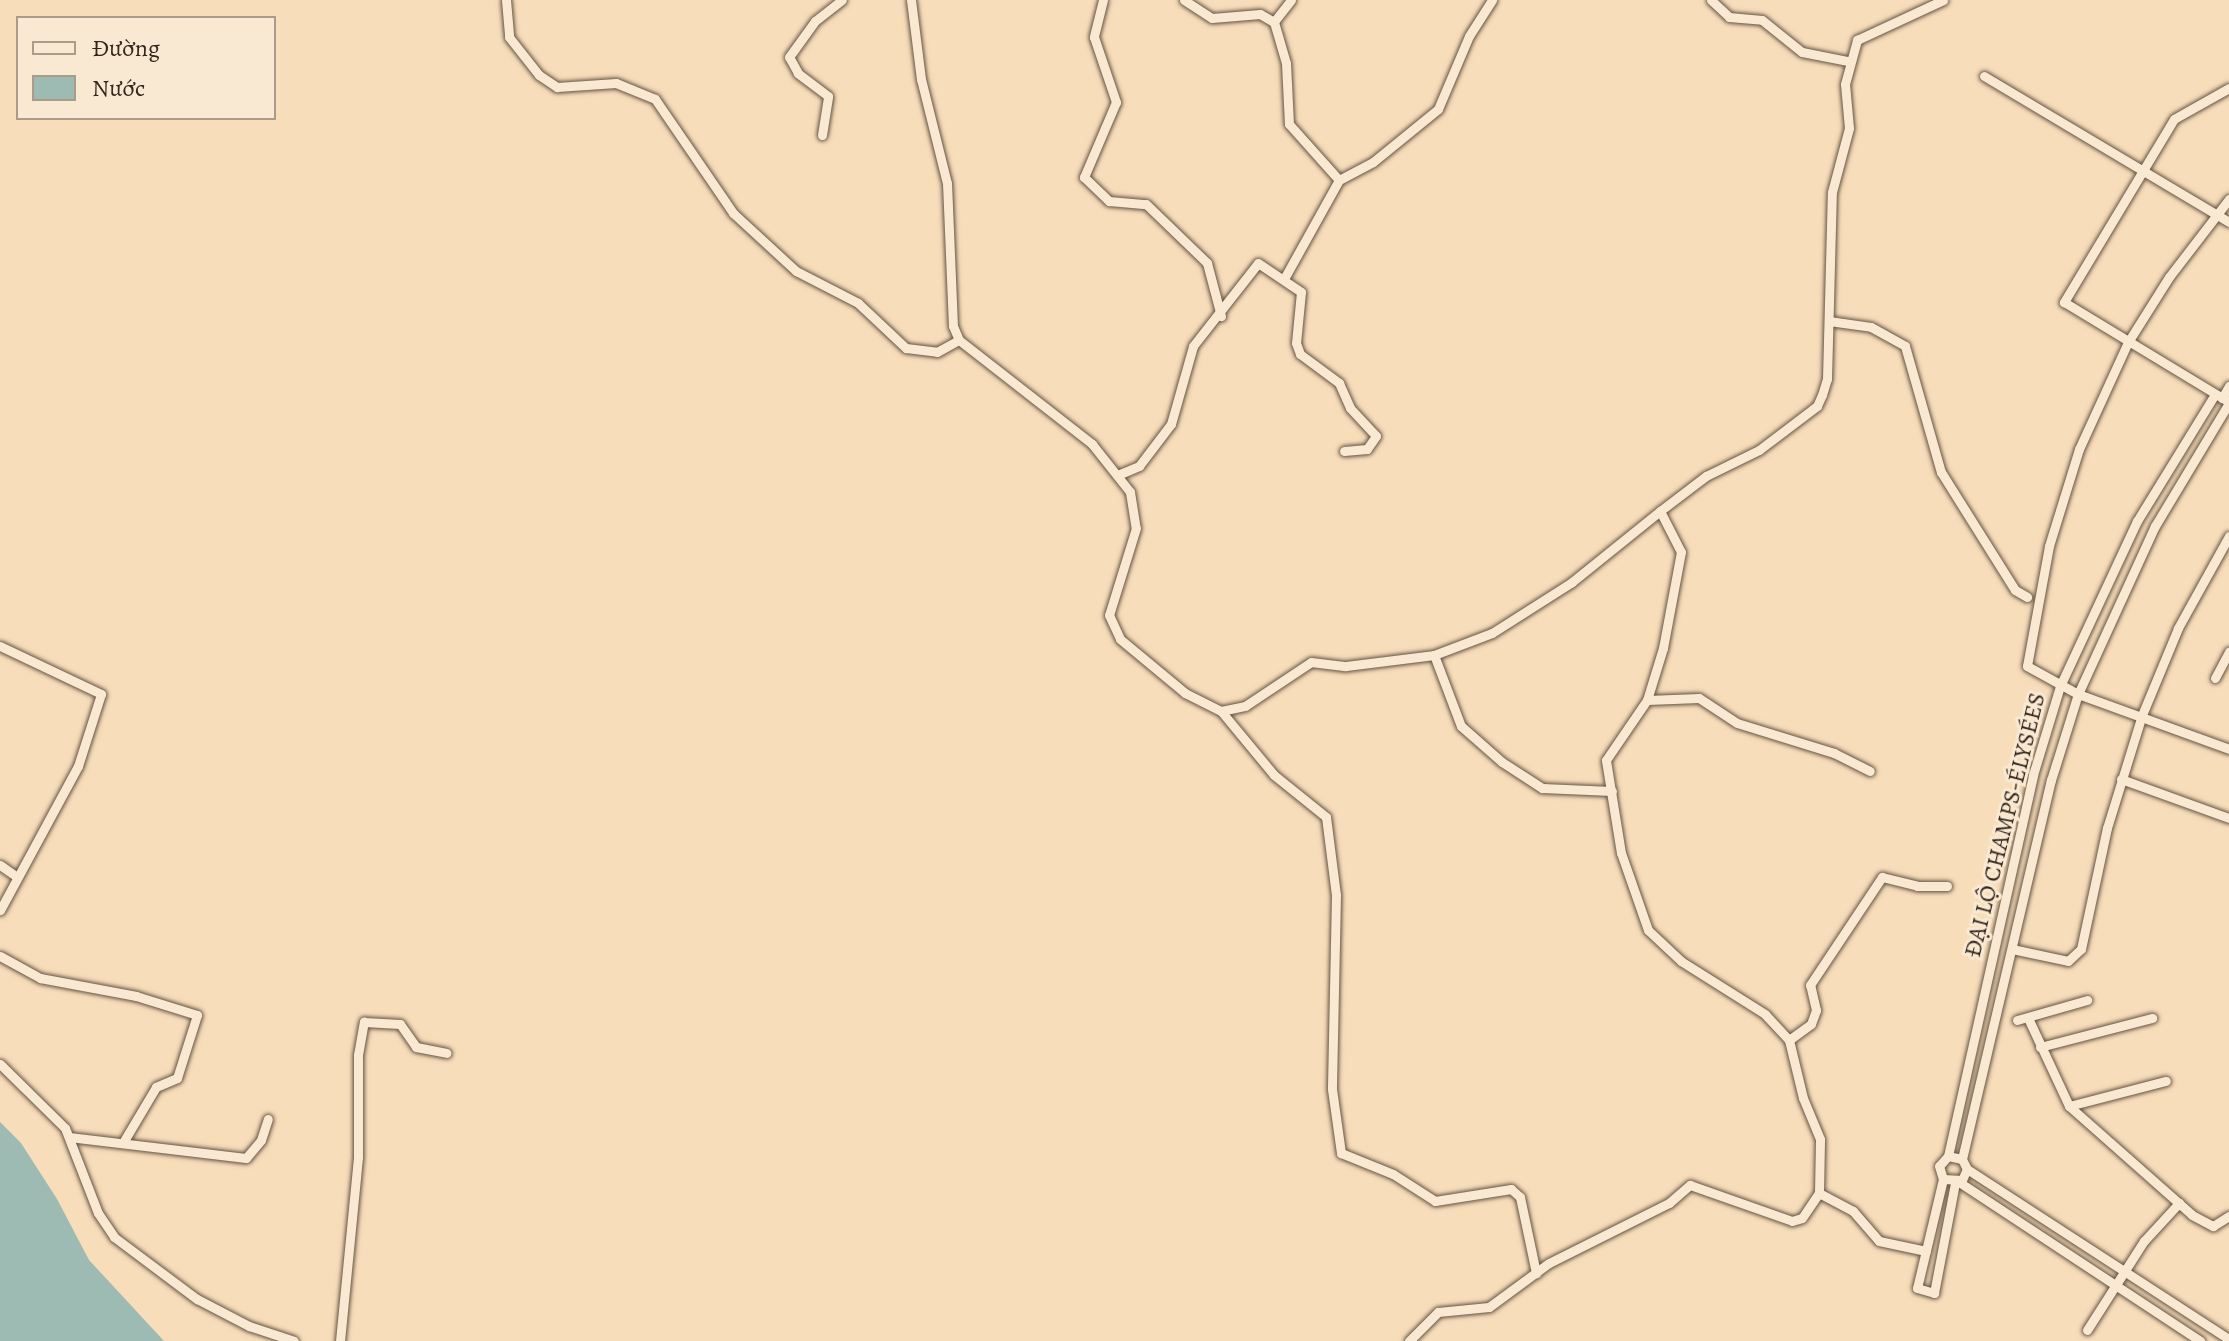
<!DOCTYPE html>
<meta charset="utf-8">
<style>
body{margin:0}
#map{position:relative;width:2229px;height:1341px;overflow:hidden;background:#f8ddba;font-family:Alegreya,serif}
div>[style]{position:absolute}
.water>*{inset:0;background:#9dbbb3}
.roads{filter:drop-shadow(0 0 2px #645444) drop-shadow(0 0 2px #645444)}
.minor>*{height:9px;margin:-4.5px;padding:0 4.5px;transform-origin:4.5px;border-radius:4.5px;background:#fae9d2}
span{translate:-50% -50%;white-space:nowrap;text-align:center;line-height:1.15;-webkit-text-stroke:6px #fae9d2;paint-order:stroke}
.street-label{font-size:24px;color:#32271d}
.legend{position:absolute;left:16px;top:16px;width:260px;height:104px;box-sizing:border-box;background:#fae9d2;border:2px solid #aa9b8a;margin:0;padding:10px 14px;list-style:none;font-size:24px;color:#32271d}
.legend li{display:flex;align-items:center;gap:16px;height:40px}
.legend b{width:40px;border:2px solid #aa9b8a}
</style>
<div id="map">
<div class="water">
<i style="clip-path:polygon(0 1122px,21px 1143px,57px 1199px,89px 1260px,164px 1341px,0 1341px)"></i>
</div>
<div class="roads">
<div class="minor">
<i style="left:506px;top:0;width:37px;rotate:85deg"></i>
<i style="left:509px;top:37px;width:48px;rotate:51.7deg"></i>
<i style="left:539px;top:75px;width:22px;rotate:34deg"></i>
<i style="left:557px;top:87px;width:59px;rotate:-3.9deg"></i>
<i style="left:616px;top:83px;width:42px;rotate:22.3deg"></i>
<i style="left:655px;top:99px;width:138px;rotate:55.6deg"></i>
<i style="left:733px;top:213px;width:86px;rotate:42.6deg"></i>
<i style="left:796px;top:271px;width:70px;rotate:27.3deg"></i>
<i style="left:858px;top:303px;width:66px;rotate:43.2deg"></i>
<i style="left:906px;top:348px;width:31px;rotate:7deg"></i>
<i style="left:937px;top:352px;width:25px;rotate:-29deg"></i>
<i style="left:911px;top:0;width:80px;rotate:82.8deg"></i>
<i style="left:921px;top:79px;width:107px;rotate:76deg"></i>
<i style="left:947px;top:183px;width:143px;rotate:87.6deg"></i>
<i style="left:953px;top:326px;width:15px;rotate:67deg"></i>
<i style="left:959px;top:340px;width:169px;rotate:38deg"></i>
<i style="left:1092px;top:444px;width:61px;rotate:51.6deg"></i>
<i style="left:1130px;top:492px;width:36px;rotate:81deg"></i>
<i style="left:1136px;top:528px;width:91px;rotate:107.2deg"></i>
<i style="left:1109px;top:615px;width:26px;rotate:65deg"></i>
<i style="left:1120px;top:639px;width:85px;rotate:39.7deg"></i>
<i style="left:1185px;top:693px;width:40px;rotate:26.6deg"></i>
<i style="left:1221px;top:711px;width:83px;rotate:50.4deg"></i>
<i style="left:1274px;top:775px;width:67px;rotate:38.9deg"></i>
<i style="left:1326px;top:817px;width:79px;rotate:82.7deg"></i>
<i style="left:1336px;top:895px;width:194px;rotate:91.2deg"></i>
<i style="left:1332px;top:1089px;width:65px;rotate:82deg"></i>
<i style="left:1341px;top:1153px;width:56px;rotate:22deg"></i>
<i style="left:1393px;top:1174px;width:50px;rotate:32.7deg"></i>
<i style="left:1435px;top:1201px;width:77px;rotate:-9deg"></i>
<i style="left:1511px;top:1189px;width:12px;rotate:42deg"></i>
<i style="left:1520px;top:1197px;width:78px;rotate:78.1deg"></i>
<i style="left:1103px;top:0;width:38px;rotate:104deg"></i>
<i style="left:1094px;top:37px;width:69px;rotate:71.3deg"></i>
<i style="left:1116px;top:102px;width:82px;rotate:113.1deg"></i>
<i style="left:1084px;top:177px;width:35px;rotate:44deg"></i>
<i style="left:1109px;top:201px;width:37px;rotate:5deg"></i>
<i style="left:1146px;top:204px;width:85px;rotate:44deg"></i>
<i style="left:1207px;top:263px;width:55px;rotate:75.2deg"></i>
<i style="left:1184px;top:0;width:33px;rotate:33deg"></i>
<i style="left:1212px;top:18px;width:48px;rotate:-4.8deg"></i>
<i style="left:1260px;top:14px;width:16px;rotate:30deg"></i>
<i style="left:1291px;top:0;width:28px;rotate:128deg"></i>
<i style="left:1274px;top:22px;width:43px;rotate:73.7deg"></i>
<i style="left:1286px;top:63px;width:61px;rotate:87.2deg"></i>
<i style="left:1289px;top:124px;width:75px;rotate:48.2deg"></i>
<i style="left:1711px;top:0;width:25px;rotate:43deg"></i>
<i style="left:1729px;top:17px;width:33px;rotate:5deg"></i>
<i style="left:1762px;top:20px;width:51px;rotate:38.7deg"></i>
<i style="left:1802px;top:52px;width:47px;rotate:11.1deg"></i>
<i style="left:1984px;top:76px;width:285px;rotate:30.8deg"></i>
<i style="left:2229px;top:88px;width:63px;rotate:150.6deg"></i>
<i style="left:2174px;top:119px;width:214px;rotate:121deg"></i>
<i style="left:2064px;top:302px;width:193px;rotate:31.2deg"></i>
<i style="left:822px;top:135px;width:39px;rotate:-81deg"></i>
<i style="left:828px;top:96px;width:38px;rotate:-143deg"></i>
<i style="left:798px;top:73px;width:18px;rotate:-119deg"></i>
<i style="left:789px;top:57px;width:44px;rotate:-54.2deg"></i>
<i style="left:815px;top:21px;width:34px;rotate:-38deg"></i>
<i style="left:2229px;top:199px;width:98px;rotate:127.6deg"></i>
<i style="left:2169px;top:277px;width:77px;rotate:122.2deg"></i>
<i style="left:2128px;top:342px;width:118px;rotate:114.6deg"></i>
<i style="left:2079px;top:449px;width:102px;rotate:107.2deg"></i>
<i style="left:2049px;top:546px;width:122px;rotate:100.4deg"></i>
<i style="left:2027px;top:666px;width:58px;rotate:28.8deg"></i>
<i style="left:2078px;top:694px;width:161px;rotate:20deg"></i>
<i style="left:1285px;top:277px;width:111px;rotate:-60.9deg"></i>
<i style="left:1339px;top:180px;width:38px;rotate:-28deg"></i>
<i style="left:1373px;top:162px;width:84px;rotate:-39.2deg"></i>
<i style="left:1438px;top:109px;width:79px;rotate:-67deg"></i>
<i style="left:1469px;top:36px;width:43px;rotate:-57.4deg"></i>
<i style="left:1829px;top:321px;width:42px;rotate:8.1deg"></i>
<i style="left:1871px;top:327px;width:39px;rotate:29deg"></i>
<i style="left:1905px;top:346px;width:131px;rotate:74.1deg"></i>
<i style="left:1941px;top:472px;width:139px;rotate:57.9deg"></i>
<i style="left:2015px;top:590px;width:14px;rotate:30deg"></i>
<i style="left:2222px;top:398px;width:14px;rotate:-60deg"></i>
<i style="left:1120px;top:474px;width:21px;rotate:-23deg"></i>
<i style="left:1139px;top:466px;width:53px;rotate:-52.7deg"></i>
<i style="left:1171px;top:424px;width:81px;rotate:-74.2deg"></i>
<i style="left:1193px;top:346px;width:105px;rotate:-51.9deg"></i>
<i style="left:1258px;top:263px;width:52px;rotate:34deg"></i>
<i style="left:1301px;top:292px;width:51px;rotate:95.6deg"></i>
<i style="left:1296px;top:343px;width:12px;rotate:70deg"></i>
<i style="left:1300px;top:354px;width:49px;rotate:36.6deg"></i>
<i style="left:1339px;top:383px;width:27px;rotate:66deg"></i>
<i style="left:1350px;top:408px;width:38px;rotate:47deg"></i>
<i style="left:1376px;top:436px;width:16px;rotate:125deg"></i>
<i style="left:1367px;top:449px;width:23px;rotate:175deg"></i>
<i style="left:0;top:646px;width:112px;rotate:25.4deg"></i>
<i style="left:101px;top:694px;width:76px;rotate:107.7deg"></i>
<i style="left:78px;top:766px;width:164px;rotate:118.4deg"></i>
<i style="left:1434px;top:655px;width:76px;rotate:69.2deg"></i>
<i style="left:1461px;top:726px;width:55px;rotate:41.3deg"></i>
<i style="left:1502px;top:762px;width:48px;rotate:33deg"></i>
<i style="left:1542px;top:788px;width:70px;rotate:2.5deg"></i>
<i style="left:2215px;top:678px;width:30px;rotate:-62deg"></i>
<i style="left:1647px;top:700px;width:52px;rotate:-2.2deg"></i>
<i style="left:1699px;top:698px;width:45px;rotate:33.3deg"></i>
<i style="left:1737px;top:723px;width:102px;rotate:17.2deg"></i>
<i style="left:1834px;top:753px;width:40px;rotate:26.6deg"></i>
<i style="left:1221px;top:711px;width:25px;rotate:-12deg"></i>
<i style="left:1245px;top:706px;width:79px;rotate:-33.7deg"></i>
<i style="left:1311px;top:662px;width:35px;rotate:7deg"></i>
<i style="left:1346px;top:666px;width:89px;rotate:-7.1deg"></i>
<i style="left:1434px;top:655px;width:62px;rotate:-20.8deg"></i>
<i style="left:1492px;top:633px;width:95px;rotate:-32.5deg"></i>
<i style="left:1572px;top:582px;width:113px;rotate:-38.9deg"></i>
<i style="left:2121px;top:779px;width:115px;rotate:19.9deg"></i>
<i style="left:0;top:865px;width:19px;rotate:35deg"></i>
<i style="left:2012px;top:949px;width:57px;rotate:12.1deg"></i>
<i style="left:2068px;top:961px;width:18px;rotate:-43deg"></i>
<i style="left:2081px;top:949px;width:124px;rotate:-77.9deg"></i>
<i style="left:2107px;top:828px;width:118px;rotate:-72.8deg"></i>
<i style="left:2142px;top:715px;width:94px;rotate:-67.5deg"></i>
<i style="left:2178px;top:628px;width:105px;rotate:-61deg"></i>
<i style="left:0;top:956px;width:46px;rotate:28.8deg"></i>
<i style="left:40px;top:978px;width:98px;rotate:10.6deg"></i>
<i style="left:136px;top:996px;width:64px;rotate:17.3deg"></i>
<i style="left:197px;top:1015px;width:66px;rotate:107.6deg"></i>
<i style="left:177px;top:1078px;width:23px;rotate:157deg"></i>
<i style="left:156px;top:1087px;width:63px;rotate:120.7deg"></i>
<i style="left:2028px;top:1018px;width:97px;rotate:65deg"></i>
<i style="left:2069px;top:1106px;width:164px;rotate:41.5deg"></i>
<i style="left:2192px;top:1215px;width:24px;rotate:28deg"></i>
<i style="left:2213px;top:1226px;width:19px;rotate:-32deg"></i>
<i style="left:2017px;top:1020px;width:73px;rotate:-15.9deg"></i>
<i style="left:1789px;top:1040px;width:27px;rotate:-36deg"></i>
<i style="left:1811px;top:1024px;width:15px;rotate:-70deg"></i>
<i style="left:1816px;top:1010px;width:26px;rotate:-103deg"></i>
<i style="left:1810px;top:985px;width:130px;rotate:-56.3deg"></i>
<i style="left:1882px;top:877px;width:36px;rotate:14deg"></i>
<i style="left:1917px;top:886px;width:30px"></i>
<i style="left:2040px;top:1047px;width:116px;rotate:-14.5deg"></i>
<i style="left:0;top:1064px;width:91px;rotate:44.6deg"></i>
<i style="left:65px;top:1128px;width:91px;rotate:68.8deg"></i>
<i style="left:98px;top:1213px;width:29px;rotate:56deg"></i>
<i style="left:114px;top:1237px;width:104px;rotate:36.8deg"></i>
<i style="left:197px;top:1299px;width:59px;rotate:27.4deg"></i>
<i style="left:249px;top:1326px;width:47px;rotate:18.4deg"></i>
<i style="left:2069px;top:1106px;width:100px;rotate:-14.5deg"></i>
<i style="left:69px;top:1137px;width:178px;rotate:6.8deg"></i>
<i style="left:246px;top:1158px;width:23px;rotate:-50deg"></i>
<i style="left:261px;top:1140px;width:22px;rotate:-72deg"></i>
<i style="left:1948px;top:1156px;width:390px;rotate:-77.4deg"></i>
<i style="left:2033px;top:775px;width:93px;rotate:-73.1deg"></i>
<i style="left:2060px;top:686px;width:182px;rotate:-65deg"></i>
<i style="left:2137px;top:521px;width:149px;rotate:-58.4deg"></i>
<i style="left:1962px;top:1159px;width:389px;rotate:-76.8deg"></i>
<i style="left:2051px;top:780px;width:90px;rotate:-72.6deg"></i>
<i style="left:2078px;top:694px;width:185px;rotate:-65.4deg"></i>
<i style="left:2155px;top:526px;width:144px;rotate:-59deg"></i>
<i style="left:1967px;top:1169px;width:312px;rotate:33deg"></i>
<i style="left:1943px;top:1179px;width:19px;rotate:3deg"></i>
<i style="left:1962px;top:1180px;width:12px;rotate:-66deg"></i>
<i style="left:1967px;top:1169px;width:11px;rotate:-117deg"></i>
<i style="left:1962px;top:1159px;width:14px;rotate:-168deg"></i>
<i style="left:1948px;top:1156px;width:13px;rotate:132deg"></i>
<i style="left:1939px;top:1166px;width:14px;rotate:73deg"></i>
<i style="left:1943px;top:1179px;width:112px;rotate:103.4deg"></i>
<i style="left:1917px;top:1288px;width:18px;rotate:16deg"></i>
<i style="left:1934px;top:1293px;width:112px;rotate:-79.2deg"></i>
<i style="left:1959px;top:1182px;width:289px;rotate:33.4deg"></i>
<i style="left:1926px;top:1251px;width:48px;rotate:-168deg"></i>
<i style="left:1879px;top:1241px;width:40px;rotate:-131deg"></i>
<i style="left:1853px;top:1211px;width:38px;rotate:-152deg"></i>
<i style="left:1819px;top:1193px;width:54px;rotate:-88.9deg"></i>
<i style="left:1820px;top:1139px;width:44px;rotate:-112.5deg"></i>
<i style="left:1803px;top:1098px;width:60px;rotate:-103.6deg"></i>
<i style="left:1789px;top:1040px;width:35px;rotate:-133deg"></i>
<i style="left:1765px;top:1014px;width:99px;rotate:-147.8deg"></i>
<i style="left:1681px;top:961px;width:45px;rotate:-136.8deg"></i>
<i style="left:1648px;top:930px;width:82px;rotate:-109.3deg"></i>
<i style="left:1621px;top:853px;width:94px;rotate:-99.2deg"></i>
<i style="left:1606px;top:760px;width:73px;rotate:-55.7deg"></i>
<i style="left:1647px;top:700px;width:54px;rotate:-72.9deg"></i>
<i style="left:1663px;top:648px;width:98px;rotate:-79.4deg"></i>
<i style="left:1681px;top:552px;width:46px;rotate:-117.1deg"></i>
<i style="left:1660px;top:511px;width:58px;rotate:-37.3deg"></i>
<i style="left:1706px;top:476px;width:59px;rotate:-26.1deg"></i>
<i style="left:1759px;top:450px;width:73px;rotate:-37.2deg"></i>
<i style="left:1817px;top:406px;width:12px;rotate:-66deg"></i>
<i style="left:1822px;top:395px;width:17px;rotate:-73deg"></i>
<i style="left:1827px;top:379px;width:187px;rotate:-88.5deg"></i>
<i style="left:1832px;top:192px;width:66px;rotate:-75.1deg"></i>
<i style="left:1849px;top:128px;width:44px;rotate:-95.2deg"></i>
<i style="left:1845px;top:84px;width:46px;rotate:-74.7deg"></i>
<i style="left:1857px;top:40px;width:95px;rotate:-24.9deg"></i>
<i style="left:2087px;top:1330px;width:106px;rotate:-57.4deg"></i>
<i style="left:2144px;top:1241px;width:52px;rotate:-47.4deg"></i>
<i style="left:340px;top:1341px;width:185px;rotate:-84.4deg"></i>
<i style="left:358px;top:1157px;width:102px;rotate:-90deg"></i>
<i style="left:358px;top:1055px;width:34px;rotate:-80deg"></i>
<i style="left:364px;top:1022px;width:36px;rotate:3deg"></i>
<i style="left:400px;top:1024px;width:28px;rotate:55deg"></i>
<i style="left:416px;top:1047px;width:31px;rotate:11deg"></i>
<i style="left:1409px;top:1341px;width:41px;rotate:-45deg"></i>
<i style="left:1438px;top:1312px;width:51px;rotate:-5.6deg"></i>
<i style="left:1489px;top:1307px;width:74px;rotate:-36.3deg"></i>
<i style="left:1549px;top:1263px;width:134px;rotate:-26.6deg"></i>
<i style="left:1669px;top:1203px;width:28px;rotate:-41deg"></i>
<i style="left:1690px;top:1185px;width:108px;rotate:19.4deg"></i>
<i style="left:1792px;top:1221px;width:10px;rotate:-17deg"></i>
<i style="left:1802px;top:1218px;width:30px;rotate:-56deg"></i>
</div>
</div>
<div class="street-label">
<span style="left:2005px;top:825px;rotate:-76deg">ĐẠI LỘ CHAMPS-ÉLYSÉES</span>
</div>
<ul class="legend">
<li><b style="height:10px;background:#fae9d2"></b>Đường</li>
<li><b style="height:22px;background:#9dbbb3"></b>Nước</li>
</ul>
</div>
